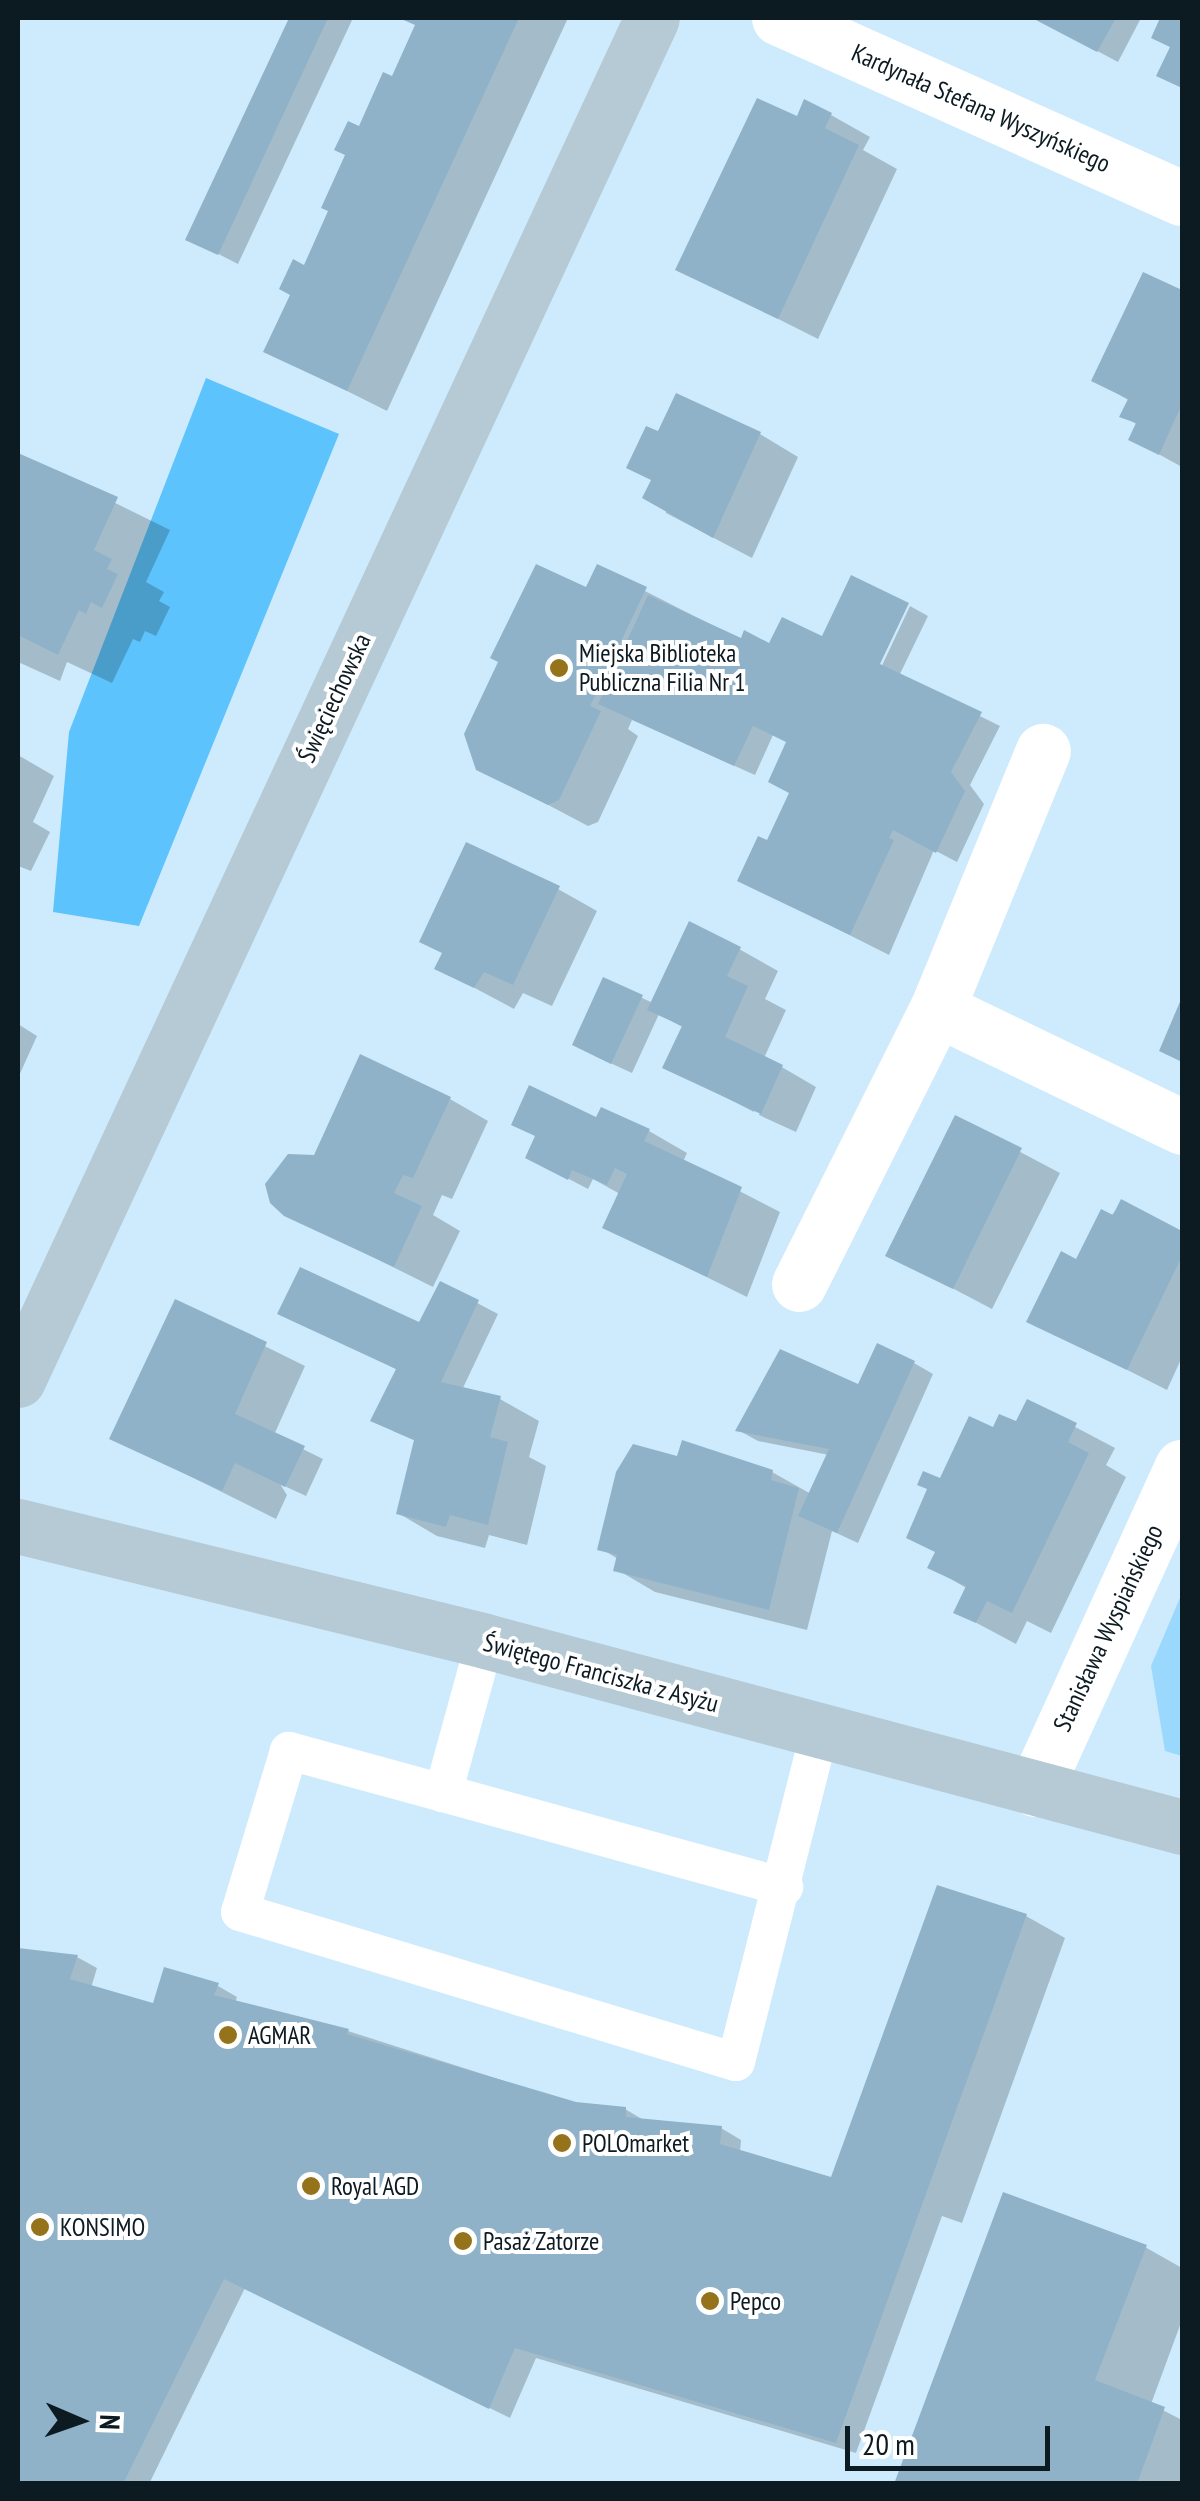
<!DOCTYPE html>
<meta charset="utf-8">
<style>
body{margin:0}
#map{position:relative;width:1200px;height:2501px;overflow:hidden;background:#ceebfd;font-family:"PT Sans Narrow",sans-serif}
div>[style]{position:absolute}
.green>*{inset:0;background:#9bd8fd}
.forest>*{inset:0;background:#5dc3fc}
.shadow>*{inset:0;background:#0003}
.building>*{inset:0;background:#8fb2c8}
.lane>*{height:38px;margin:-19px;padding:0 19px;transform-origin:19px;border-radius:19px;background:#fff}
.street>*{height:55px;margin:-27.5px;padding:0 27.5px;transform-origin:27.5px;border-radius:27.5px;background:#fff}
.secondary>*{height:55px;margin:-27.5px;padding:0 27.5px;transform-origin:27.5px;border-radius:27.5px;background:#b5cad5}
.dots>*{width:28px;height:28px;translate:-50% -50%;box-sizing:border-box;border:5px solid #fff;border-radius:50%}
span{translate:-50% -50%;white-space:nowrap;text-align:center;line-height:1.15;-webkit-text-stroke:8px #fff;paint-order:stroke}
.street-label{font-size:25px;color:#0c1a22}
.poi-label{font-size:25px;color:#0c1a22}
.left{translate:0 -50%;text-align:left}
.frame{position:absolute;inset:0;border:20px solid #0c1a22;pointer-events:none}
.north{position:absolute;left:30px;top:2371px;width:100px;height:100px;-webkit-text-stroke:8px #fff;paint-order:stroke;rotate:92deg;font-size:28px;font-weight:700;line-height:40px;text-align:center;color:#0c1a22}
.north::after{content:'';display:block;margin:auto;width:35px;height:45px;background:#0c1a22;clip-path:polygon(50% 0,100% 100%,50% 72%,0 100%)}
.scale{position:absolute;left:845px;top:2426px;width:205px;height:45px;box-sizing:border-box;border:5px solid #0c1a22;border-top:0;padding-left:12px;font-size:30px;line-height:35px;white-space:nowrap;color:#0c1a22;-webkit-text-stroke:8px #fff;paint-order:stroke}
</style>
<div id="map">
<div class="green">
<i style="clip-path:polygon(1182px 1593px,1182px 1756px,1165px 1751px,1151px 1666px)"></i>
</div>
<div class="forest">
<i style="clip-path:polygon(206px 378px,339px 434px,139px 926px,53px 912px,69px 732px)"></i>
</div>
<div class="shadow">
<i style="clip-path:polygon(291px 18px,353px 18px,238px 264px,189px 239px)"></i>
<i style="clip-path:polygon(407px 18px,568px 18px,387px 411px,267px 351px,331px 211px,360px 129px,394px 79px,417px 25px)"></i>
<i style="clip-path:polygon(1035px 18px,1141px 18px,1118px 62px)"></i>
<i style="clip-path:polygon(831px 115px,870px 137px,863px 150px,897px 169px,818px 339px,679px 269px,798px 119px)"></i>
<i style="clip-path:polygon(1144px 275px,1182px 292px,1182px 467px,1131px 439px,1138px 425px,1123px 416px,1130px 401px,1094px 380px)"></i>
<i style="clip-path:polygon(760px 434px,798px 457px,752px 558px,666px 513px,660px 435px)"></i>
<i style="clip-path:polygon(18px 455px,170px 530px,146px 582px,164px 592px,159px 601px,170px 607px,156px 636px,145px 631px,140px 642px,133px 639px,112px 683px,67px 662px,60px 681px,18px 662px)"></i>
<i style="clip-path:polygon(598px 567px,743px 641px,877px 676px,910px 606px,928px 616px,899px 676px,1000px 726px,970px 785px,984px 804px,957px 862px,934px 850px,889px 955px,740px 880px,768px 843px,792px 793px,788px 742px,773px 735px,755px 775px,632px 720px,628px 729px,638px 736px,598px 822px,588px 826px,478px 768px)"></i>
<i style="clip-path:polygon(18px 755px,54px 776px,33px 822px,50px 832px,31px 871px,18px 866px)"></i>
<i style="clip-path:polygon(558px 889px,597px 911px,552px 1006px,523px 993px,514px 1009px,437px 968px)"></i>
<i style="clip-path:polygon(739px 949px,778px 971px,765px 999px,786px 1010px,764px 1058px,776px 1064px,754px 1112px,666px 1067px,684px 1028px,659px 1014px,632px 1073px,595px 1056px,604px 980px,653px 1003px)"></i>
<i style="clip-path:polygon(18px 1024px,37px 1036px,18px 1078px)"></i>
<i style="clip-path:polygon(780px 1066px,816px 1087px,796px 1132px,759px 1115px)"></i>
<i style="clip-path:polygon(450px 1099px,488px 1121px,452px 1199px,442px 1195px,433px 1215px,460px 1231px,433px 1287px,286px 1214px,268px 1185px,288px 1157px,315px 1158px)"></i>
<i style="clip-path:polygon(956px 1118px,1060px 1173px,992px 1309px,889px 1255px)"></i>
<i style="clip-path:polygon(597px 1121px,649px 1131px,687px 1153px,683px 1162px,780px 1212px,747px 1297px,605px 1227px,620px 1194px,593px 1179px,588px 1189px,548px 1168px)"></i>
<i style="clip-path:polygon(1122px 1202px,1182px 1234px,1182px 1357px,1167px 1390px,1030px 1321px)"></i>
<i style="clip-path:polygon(441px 1284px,498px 1314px,462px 1390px,500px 1399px,539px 1421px,529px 1457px,546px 1466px,527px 1545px,489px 1535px,485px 1548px,437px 1536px,398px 1513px,416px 1441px,393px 1431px,398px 1370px,281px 1313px,420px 1326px)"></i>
<i style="clip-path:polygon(176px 1302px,305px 1366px,274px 1435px,323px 1459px,306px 1496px,280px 1484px,287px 1495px,276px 1519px,113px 1438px)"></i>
<i style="clip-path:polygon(914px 1363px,933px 1374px,858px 1543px,832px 1531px,807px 1630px,655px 1592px,616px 1569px,618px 1559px,600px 1548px,679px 1459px,772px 1472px,811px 1494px,829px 1455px,758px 1441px,738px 1430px)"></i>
<i style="clip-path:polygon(1028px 1402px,1115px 1448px,1106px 1465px,1126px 1477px,1051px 1633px,1027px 1621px,1016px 1644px,956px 1612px,968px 1589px,930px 1567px,938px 1553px,941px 1482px,994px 1430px,1017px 1425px)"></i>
<i style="clip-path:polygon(939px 1888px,1026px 1916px,1065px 1938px,962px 2223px,942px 2216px,856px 2453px,536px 2358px,510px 2418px,245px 2288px,149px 2484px,18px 2484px,18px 1951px,77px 1957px,97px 1968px,91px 1988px,155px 2006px,165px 1971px,218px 1986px,237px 1997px,235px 2003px,348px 2031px,576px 2104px,625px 2109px,647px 2122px,721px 2128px,741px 2140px,740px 2153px,832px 2180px)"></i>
<i style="clip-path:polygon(1145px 2247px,1182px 2268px,1182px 2320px,1151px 2404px,1182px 2420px,1182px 2484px,896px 2484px)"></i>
</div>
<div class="building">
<i style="clip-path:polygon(289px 18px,328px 18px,218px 255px,185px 240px)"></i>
<i style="clip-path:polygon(399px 18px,519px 18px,347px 391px,263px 352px,290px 295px,279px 289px,293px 259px,304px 265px,328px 211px,321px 208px,345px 155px,334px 150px,348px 121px,359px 126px,383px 72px,392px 76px,415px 25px)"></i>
<i style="clip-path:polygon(1032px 18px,1116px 18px,1097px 52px)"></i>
<i style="clip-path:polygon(1160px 18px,1182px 18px,1182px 88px,1156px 76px,1170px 47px,1151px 38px)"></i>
<i style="clip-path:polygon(757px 98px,797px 116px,804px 99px,832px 113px,825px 128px,859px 145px,778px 319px,675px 270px)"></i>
<i style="clip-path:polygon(1143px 272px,1182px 290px,1182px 404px,1159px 455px,1128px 440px,1136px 423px,1119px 417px,1128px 399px,1091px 381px)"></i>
<i style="clip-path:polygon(676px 393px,761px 432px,713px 538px,642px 498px,651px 480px,626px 468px,646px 426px,658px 431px)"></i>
<i style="clip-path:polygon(18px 453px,118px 497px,94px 550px,112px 559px,107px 569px,118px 574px,102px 608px,91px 602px,86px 614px,79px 610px,58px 655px,18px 635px)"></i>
<i style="clip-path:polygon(536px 564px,586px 587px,597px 564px,647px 587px,590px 706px,601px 711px,559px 800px,548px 805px,476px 770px,464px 734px,498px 662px,490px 658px)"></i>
<i style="clip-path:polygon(851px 575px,909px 603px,880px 664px,982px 712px,951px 772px,965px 791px,936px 853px,893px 830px,889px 838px,894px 840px,850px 935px,737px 881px,758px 836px,767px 840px,789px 793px,768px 782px,786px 742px,753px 726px,734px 766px,598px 704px,648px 595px,741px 638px,744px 630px,769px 643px,782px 617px,822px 636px)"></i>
<i style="clip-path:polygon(466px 842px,560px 886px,513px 985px,484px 972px,474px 988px,434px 969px,442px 953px,419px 942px)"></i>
<i style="clip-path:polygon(689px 921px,741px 947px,727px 976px,748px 986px,725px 1037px,783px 1065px,761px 1114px,662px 1068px,682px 1026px,647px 1010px)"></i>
<i style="clip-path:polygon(603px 977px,643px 995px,611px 1064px,572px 1045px)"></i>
<i style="clip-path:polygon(1182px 997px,1182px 1062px,1159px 1051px)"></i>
<i style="clip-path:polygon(360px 1054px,451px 1097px,413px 1178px,403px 1175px,394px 1193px,422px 1206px,394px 1267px,284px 1216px,270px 1203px,265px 1184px,288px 1154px,314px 1155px)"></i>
<i style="clip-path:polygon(529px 1085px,596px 1117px,601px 1107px,650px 1129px,644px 1141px,742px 1187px,707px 1277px,602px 1228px,627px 1174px,615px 1168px,607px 1185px,572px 1170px,568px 1180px,525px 1158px,535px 1136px,511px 1125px)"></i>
<i style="clip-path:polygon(955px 1115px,1022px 1148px,953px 1289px,885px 1256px)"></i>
<i style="clip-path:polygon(1121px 1199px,1182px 1231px,1182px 1256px,1127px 1370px,1026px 1322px,1061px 1251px,1076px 1259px,1101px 1209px,1113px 1215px)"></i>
<i style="clip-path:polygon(300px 1267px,419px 1322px,440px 1281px,479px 1300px,441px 1382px,501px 1396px,490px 1437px,508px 1442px,488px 1525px,450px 1515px,446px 1527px,396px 1514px,414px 1440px,370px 1421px,396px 1369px,277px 1314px)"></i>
<i style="clip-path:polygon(175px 1299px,267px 1342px,235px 1414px,305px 1446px,285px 1487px,235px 1463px,222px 1491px,109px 1439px)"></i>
<i style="clip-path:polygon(877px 1343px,915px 1361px,837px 1533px,798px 1516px,829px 1449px,735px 1431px,780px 1349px,858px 1384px)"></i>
<i style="clip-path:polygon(1027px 1399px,1077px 1423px,1068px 1442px,1089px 1453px,1012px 1613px,987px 1601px,976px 1623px,953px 1613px,966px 1586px,927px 1568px,935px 1552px,906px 1538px,927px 1489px,917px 1485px,923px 1471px,940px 1478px,969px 1416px,993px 1427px,999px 1414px,1016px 1421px)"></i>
<i style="clip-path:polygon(682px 1440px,773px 1470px,771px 1480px,799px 1488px,769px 1610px,613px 1571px,617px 1555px,597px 1550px,616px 1472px,633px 1444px,677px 1456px)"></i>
<i style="clip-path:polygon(937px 1885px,1027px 1914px,836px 2443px,515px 2348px,489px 2409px,224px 2279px,123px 2484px,18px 2484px,18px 1948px,78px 1955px,70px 1979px,153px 2003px,164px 1967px,219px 1983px,214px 1995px,349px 2029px,347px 2034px,576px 2102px,626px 2107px,626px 2117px,722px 2126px,720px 2144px,831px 2177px)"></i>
<i style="clip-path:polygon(1003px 2192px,1147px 2245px,1095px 2380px,1165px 2407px,1137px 2484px,894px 2484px)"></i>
</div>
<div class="lane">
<i style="left:485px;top:1641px;width:158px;rotate:105.4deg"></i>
<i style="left:443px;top:1793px;width:160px;rotate:-164.7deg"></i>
<i style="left:289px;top:1751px;width:168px;rotate:106.9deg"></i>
<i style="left:240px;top:1912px;width:518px;rotate:16.83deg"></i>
<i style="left:736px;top:2062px;width:339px;rotate:-75.8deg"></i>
<i style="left:443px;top:1793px;width:354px;rotate:15.4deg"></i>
</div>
<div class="street">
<i style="left:779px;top:18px;width:441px;rotate:24.1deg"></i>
<i style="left:937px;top:1009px;width:279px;rotate:-67.7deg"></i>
<i style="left:799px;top:1284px;width:308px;rotate:-63.4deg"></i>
<i style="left:937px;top:1009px;width:272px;rotate:25.7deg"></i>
<i style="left:1035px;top:1789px;width:354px;rotate:-65.5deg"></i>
</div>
<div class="secondary">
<i style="left:18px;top:1380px;width:1502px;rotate:-65.04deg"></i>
<i style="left:18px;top:1526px;width:481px;rotate:13.8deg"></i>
<i style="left:485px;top:1641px;width:721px;rotate:14.94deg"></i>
</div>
<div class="dots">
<i style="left:559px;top:668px;background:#95731b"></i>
<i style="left:228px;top:2035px;background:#95731b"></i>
<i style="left:562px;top:2143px;background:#95731b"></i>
<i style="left:311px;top:2186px;background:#95731b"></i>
<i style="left:40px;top:2227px;background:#95731b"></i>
<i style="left:463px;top:2241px;background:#95731b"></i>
<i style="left:710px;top:2301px;background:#95731b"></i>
</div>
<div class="street-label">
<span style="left:981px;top:108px;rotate:24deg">Kardynała Stefana Wyszyńskiego</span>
<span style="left:334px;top:698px;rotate:-65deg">Święciechowska</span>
<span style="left:1108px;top:1628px;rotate:-65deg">Stanisława Wyspiańskiego</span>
<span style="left:601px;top:1673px;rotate:15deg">Świętego Franciszka z Asyżu</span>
</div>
<div class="poi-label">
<span class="left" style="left:579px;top:668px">Miejska Biblioteka<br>Publiczna Filia Nr 1</span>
<span class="left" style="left:248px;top:2035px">AGMAR</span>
<span class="left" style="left:582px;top:2143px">POLOmarket</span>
<span class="left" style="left:331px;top:2186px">Royal AGD</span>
<span class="left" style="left:60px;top:2227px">KONSIMO</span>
<span class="left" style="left:483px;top:2241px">Pasaż Zatorze</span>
<span class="left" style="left:730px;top:2301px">Pepco</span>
</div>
<div class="frame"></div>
<div class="north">N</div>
<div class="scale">20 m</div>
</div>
